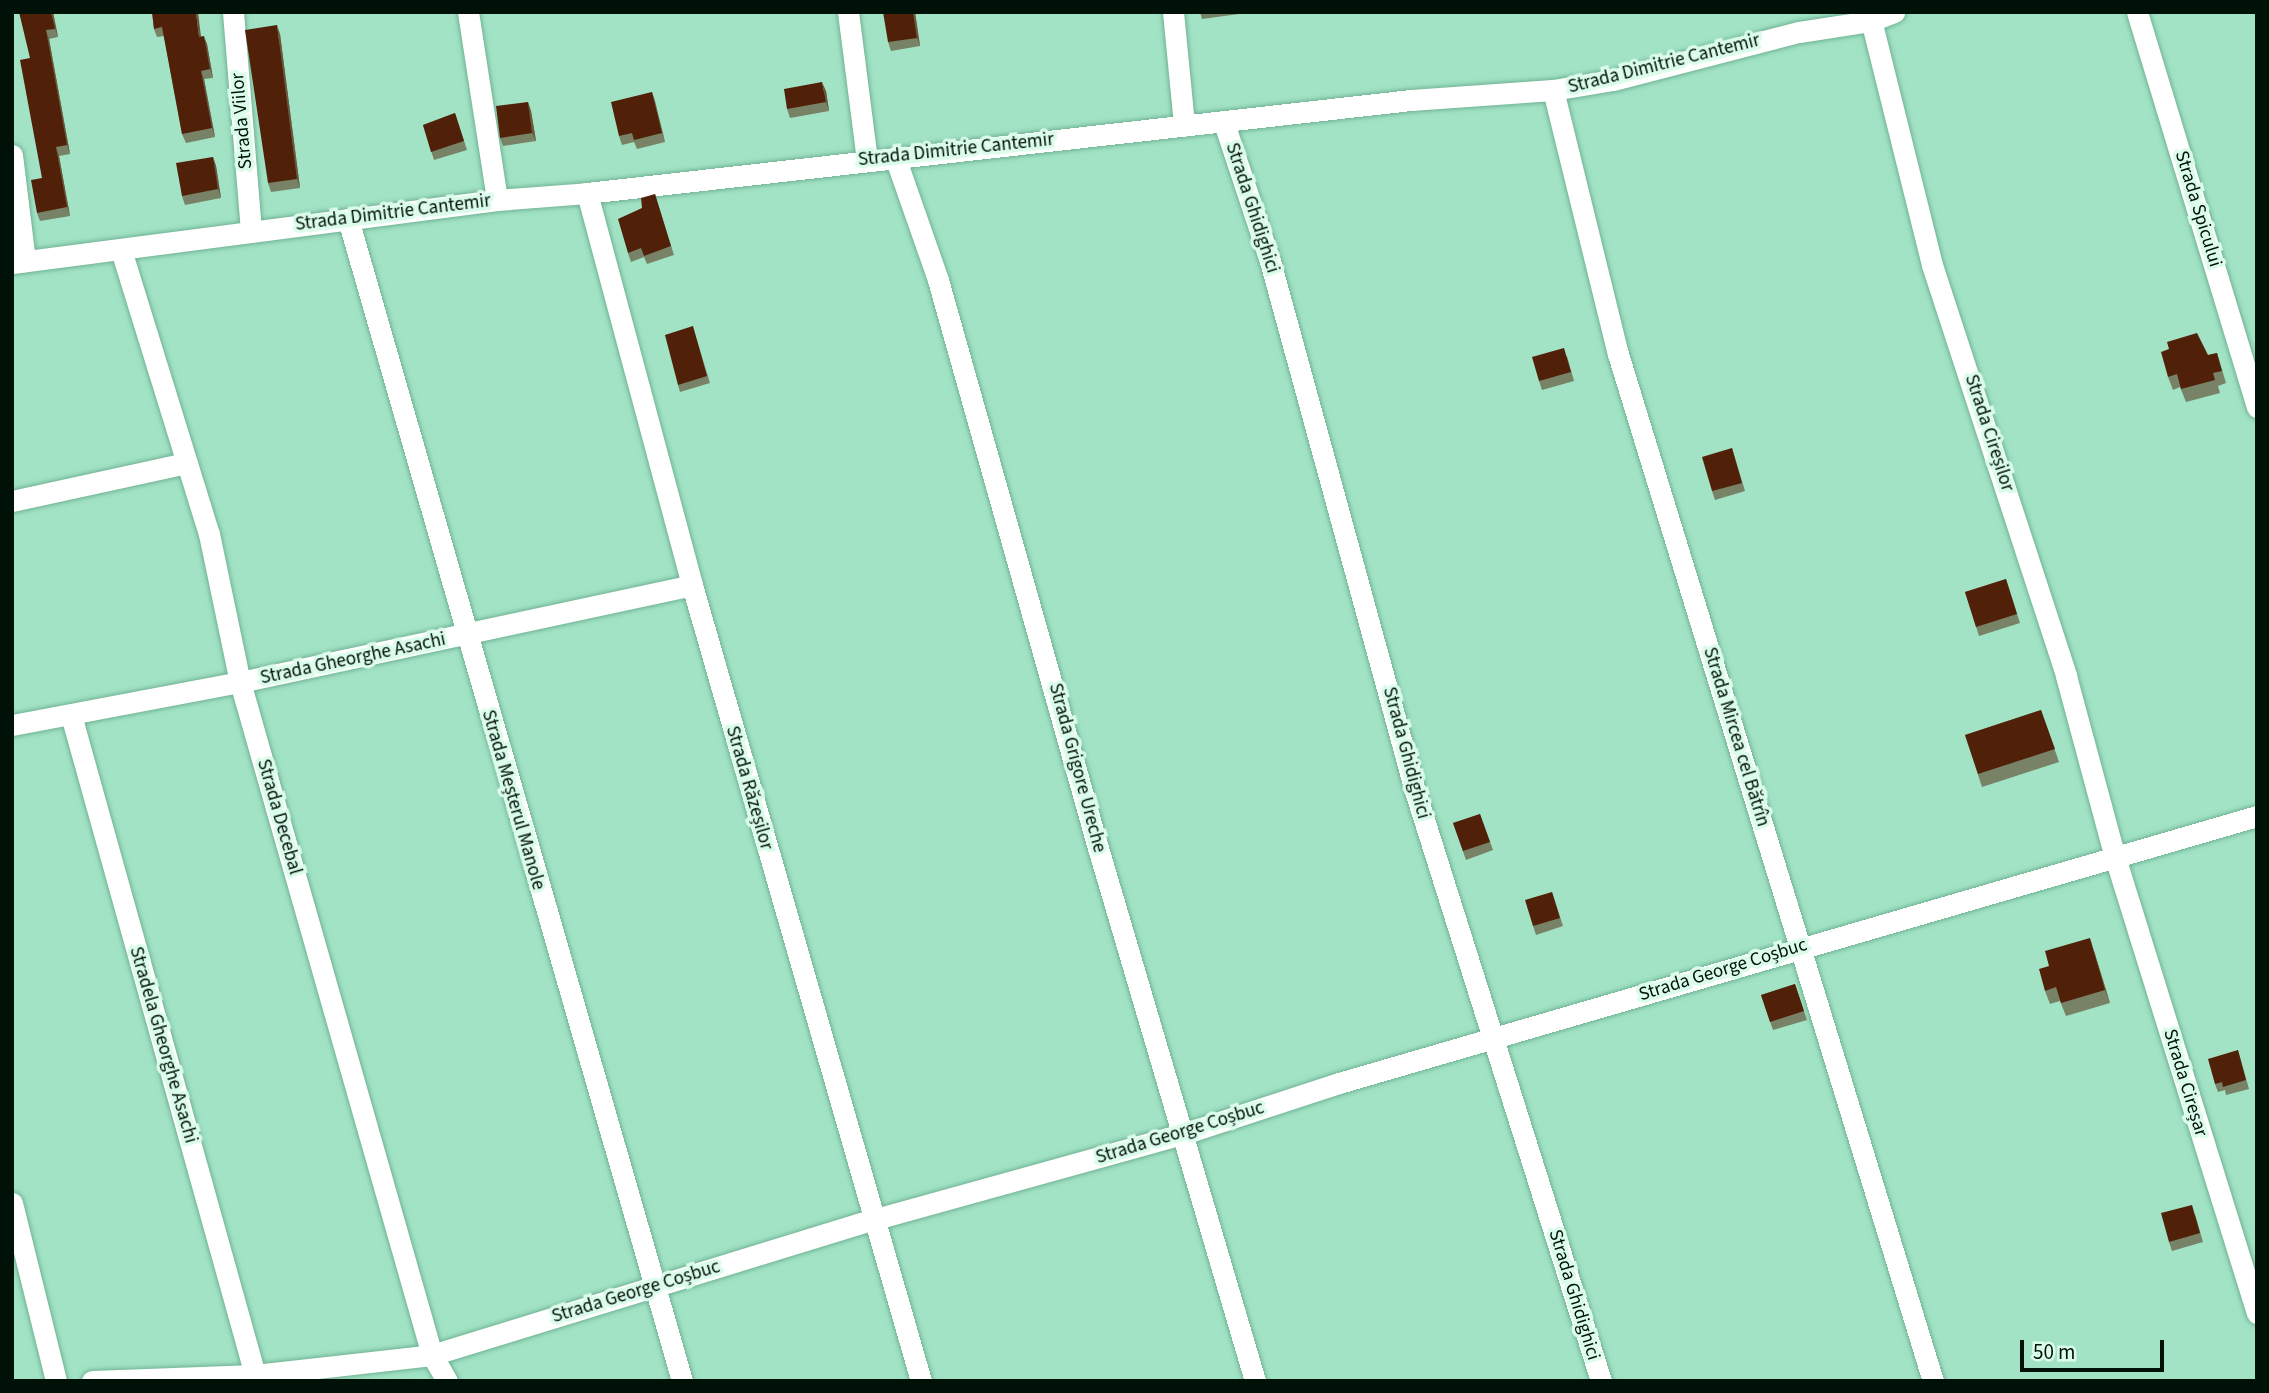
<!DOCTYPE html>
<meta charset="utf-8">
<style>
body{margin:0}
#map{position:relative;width:2269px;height:1393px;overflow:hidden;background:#a1e3c4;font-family:"Source Sans 3",sans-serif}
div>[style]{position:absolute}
.roads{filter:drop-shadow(0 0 2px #71b294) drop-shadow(0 0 2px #71b294)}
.street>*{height:21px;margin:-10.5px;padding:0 10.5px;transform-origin:10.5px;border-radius:10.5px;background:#fff}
.wall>*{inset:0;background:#788266}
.shaded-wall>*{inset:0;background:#685a41}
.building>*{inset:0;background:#502009}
span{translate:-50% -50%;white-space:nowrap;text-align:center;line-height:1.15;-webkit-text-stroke:7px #dbfceb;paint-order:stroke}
.street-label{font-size:19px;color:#001107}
.frame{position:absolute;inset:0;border:14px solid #001107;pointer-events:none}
.scale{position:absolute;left:2020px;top:1340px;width:144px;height:32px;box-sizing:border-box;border:4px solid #001107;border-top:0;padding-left:9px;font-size:21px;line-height:24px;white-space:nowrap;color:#001107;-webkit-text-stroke:5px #dbfceb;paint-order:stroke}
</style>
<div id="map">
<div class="roads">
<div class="street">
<i style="left:233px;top:12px;width:219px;rotate:85.3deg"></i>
<i style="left:468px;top:12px;width:190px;rotate:81.2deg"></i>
<i style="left:848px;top:12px;width:149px;rotate:82.7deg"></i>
<i style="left:1173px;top:12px;width:114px;rotate:84.4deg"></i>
<i style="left:1869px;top:12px;width:261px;rotate:76deg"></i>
<i style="left:1932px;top:265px;width:432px;rotate:71.9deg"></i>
<i style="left:2066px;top:676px;width:184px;rotate:74.9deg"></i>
<i style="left:2114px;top:854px;width:481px;rotate:72.7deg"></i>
<i style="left:2137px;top:12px;width:413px;rotate:73.1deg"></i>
<i style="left:1553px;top:90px;width:272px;rotate:76.2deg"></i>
<i style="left:1618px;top:354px;width:1074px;rotate:72.95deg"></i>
<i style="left:1224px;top:123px;width:145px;rotate:71.6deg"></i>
<i style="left:1270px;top:261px;width:549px;rotate:74.7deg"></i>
<i style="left:1415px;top:791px;width:619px;rotate:72.5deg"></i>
<i style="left:12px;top:155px;width:107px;rotate:83deg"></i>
<i style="left:895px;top:157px;width:130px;rotate:70.7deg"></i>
<i style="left:938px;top:280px;width:583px;rotate:74.27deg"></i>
<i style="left:1096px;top:841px;width:563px;rotate:73.59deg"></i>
<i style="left:587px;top:193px;width:406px;rotate:75deg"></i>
<i style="left:692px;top:585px;width:828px;rotate:73.95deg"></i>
<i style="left:348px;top:219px;width:1209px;rotate:73.96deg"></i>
<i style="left:121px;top:250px;width:297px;rotate:72.8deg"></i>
<i style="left:209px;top:534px;width:151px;rotate:78.2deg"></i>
<i style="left:240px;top:682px;width:700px;rotate:74.08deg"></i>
<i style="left:432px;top:1355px;width:30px;rotate:60deg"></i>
<i style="left:12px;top:263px;width:489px;rotate:-7.4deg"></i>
<i style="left:497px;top:200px;width:90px;rotate:-4.4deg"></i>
<i style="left:587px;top:193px;width:829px;rotate:-6.44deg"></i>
<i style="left:1411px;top:100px;width:142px;rotate:-4deg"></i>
<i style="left:1553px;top:90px;width:61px;rotate:-9.5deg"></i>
<i style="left:1613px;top:80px;width:192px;rotate:-14.5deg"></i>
<i style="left:1799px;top:32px;width:73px;rotate:-8.7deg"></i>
<i style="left:1871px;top:21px;width:25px;rotate:-21deg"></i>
<i style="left:12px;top:501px;width:179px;rotate:-12.3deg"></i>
<i style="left:71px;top:715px;width:685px;rotate:74.42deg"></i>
<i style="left:12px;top:725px;width:232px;rotate:-10.7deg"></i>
<i style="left:240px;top:682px;width:462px;rotate:-12.1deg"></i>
<i style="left:12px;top:1203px;width:183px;rotate:76.1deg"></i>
<i style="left:92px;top:1381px;width:163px;rotate:-2.1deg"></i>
<i style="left:255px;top:1375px;width:178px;rotate:-6.4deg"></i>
<i style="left:432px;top:1355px;width:460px;rotate:-17.1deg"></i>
<i style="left:872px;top:1220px;width:323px;rotate:-15.5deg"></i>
<i style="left:1183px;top:1134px;width:164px;rotate:-18.1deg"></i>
<i style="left:1339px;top:1083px;width:956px;rotate:-16.22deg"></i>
</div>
</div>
<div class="wall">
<i style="clip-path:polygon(53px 12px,58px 37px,49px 39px,70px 154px,59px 156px,70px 216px,40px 221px,37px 213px,42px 178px,30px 58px)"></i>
<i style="clip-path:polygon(152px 12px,201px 36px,207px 44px,213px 78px,204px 79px,215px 137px,186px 143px,182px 134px,164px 36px,157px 37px,154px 29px)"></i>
<i style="clip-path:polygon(915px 12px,920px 46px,891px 51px,888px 42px)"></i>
<i style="clip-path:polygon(1200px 12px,1239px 12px,1239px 14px,1202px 19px)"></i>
<i style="clip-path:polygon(280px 34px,300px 188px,271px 192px,268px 183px)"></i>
<i style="clip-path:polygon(826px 91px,829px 111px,790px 118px,787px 109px)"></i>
<i style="clip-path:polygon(652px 92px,665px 142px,637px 149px,634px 142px,622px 145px,619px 136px)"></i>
<i style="clip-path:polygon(528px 102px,531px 111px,536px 141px,503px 146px,500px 138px)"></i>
<i style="clip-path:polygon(455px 113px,467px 150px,434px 160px,423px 125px)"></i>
<i style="clip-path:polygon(213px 157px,216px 166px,221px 198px,185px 205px,182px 196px)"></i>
<i style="clip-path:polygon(655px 194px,674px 255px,647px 264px,644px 257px,631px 262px,628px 253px,642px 208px)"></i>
<i style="clip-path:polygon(695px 334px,710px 383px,680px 392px,678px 385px)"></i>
<i style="clip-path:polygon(2217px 353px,2226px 383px,2218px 386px,2220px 393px,2186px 402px,2180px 387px,2173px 390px,2168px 377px,2208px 355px)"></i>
<i style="clip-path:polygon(1567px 356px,1574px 381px,1542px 390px,1539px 381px)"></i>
<i style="clip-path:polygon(1732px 448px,1745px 491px,1715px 500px,1712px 491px)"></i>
<i style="clip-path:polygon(2006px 579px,2020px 623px,1979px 636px,1965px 592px)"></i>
<i style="clip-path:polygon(2041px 710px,2059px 762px,1982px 787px,1965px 735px)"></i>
<i style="clip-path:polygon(1480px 814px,1493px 850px,1466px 860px,1453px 823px)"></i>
<i style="clip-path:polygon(1552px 892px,1563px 926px,1536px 935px,1533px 926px)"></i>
<i style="clip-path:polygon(2094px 951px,2110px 1003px,2066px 1016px,2060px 1001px,2050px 1004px,2045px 991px)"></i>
<i style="clip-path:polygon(1795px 984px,1807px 1020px,1773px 1030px,1761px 995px)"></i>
<i style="clip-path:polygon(2238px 1050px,2249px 1089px,2226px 1095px,2225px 1090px,2218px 1092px,2215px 1084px)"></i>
<i style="clip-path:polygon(2195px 1214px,2203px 1242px,2172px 1251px,2169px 1242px)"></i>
</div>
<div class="shaded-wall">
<i style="clip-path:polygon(51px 12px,53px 12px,58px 37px,55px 29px)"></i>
<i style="clip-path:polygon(196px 12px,198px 12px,202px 45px,199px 37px)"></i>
<i style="clip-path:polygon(913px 12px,915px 12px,920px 46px,917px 38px)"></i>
<i style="clip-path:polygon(277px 25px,280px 34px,300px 188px,297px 179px)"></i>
<i style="clip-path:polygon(46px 30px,49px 39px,70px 154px,67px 145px)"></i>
<i style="clip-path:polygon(204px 36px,207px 44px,213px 78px,210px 69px)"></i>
<i style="clip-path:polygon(201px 71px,204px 79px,215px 137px,212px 128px)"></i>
<i style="clip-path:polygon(822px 82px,826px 91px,829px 111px,826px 102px)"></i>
<i style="clip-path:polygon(652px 92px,655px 101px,665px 142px,662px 133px)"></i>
<i style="clip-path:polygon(528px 102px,531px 111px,536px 141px,532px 133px)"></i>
<i style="clip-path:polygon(56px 147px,59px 156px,70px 216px,67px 207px)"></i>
<i style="clip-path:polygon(213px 157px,216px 166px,221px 198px,218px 189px)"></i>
<i style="clip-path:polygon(2090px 938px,2110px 1003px,2105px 990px)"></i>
</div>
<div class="building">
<i style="clip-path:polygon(19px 12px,51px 12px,55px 29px,46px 30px,67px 145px,56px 147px,67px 207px,37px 213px,31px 180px,42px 178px,20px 60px,30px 58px)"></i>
<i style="clip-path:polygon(152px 12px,196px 12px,199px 37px,204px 36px,210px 69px,201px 71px,212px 128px,182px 134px,162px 27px,154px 29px)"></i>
<i style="clip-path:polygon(883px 12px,913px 12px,917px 38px,888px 42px)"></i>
<i style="clip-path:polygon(277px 25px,297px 179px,268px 183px,245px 30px)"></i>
<i style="clip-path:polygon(822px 82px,826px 102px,787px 109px,784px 89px)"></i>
<i style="clip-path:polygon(652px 92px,662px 133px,634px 140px,632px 133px,619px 136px,611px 102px)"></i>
<i style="clip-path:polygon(528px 102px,532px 133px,500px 138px,496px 106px)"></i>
<i style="clip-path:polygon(455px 113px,464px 141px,431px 152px,423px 125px)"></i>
<i style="clip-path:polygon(213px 157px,218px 189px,182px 196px,176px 163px)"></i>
<i style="clip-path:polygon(655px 194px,671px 246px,644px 256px,641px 248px,628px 253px,618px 219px,642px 208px,641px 198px)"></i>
<i style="clip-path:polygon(693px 326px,707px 376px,678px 385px,665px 335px)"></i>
<i style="clip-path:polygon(2197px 333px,2208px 355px,2217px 353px,2222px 371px,2213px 373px,2215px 380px,2181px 389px,2177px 374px,2168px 377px,2161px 352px,2169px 349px,2167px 342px)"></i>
<i style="clip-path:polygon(1564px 348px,1571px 372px,1539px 381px,1532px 357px)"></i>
<i style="clip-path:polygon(1732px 448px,1742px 483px,1712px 491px,1702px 457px)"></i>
<i style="clip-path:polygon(2006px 579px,2017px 614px,1976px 627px,1965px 592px)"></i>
<i style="clip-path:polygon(2041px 710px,2055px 749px,1978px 774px,1965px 735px)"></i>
<i style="clip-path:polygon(1480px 814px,1490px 842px,1463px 851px,1453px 823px)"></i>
<i style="clip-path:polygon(1552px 892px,1560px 918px,1533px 926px,1525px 900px)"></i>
<i style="clip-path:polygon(2090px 938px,2105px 990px,2061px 1003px,2056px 987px,2045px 991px,2039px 969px,2049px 966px,2045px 951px)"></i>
<i style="clip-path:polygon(1795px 984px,1804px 1011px,1770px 1022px,1761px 995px)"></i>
<i style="clip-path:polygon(2238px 1050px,2246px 1080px,2223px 1087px,2222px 1082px,2215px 1084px,2208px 1059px)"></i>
<i style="clip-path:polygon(2192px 1205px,2200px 1233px,2169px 1242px,2161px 1213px)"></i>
</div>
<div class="street-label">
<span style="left:1664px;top:64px;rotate:-14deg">Strada Dimitrie Cantemir</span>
<span style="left:242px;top:121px;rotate:-95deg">Strada Viilor</span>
<span style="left:956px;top:150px;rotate:-6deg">Strada Dimitrie Cantemir</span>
<span style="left:1252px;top:208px;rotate:72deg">Strada Ghidighici</span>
<span style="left:2198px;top:209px;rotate:73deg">Strada Spicului</span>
<span style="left:393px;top:213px;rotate:-7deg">Strada Dimitrie Cantemir</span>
<span style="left:1989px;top:433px;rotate:72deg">Strada Cireșilor</span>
<span style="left:353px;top:659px;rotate:-12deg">Strada Gheorghe Asachi</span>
<span style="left:1736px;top:737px;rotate:73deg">Strada Mircea cel Bătrîn</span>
<span style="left:1406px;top:753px;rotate:75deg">Strada Ghidighici</span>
<span style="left:1077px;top:768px;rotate:75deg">Strada Grigore Ureche</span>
<span style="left:749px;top:788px;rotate:74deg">Strada Răzeșilor</span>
<span style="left:513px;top:800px;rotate:74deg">Strada Meșterul Manole</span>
<span style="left:279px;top:817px;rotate:74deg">Strada Decebal</span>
<span style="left:1723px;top:970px;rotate:-17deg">Strada George Coșbuc</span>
<span style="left:163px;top:1045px;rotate:74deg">Stradela Gheorghe Asachi</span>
<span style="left:2185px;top:1083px;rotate:73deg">Strada Cireșar</span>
<span style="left:1180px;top:1133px;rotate:-17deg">Strada George Coșbuc</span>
<span style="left:636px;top:1292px;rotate:-17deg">Strada George Coșbuc</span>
<span style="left:1574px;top:1295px;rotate:73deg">Strada Ghidighici</span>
</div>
<div class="frame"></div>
<div class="scale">50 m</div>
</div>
